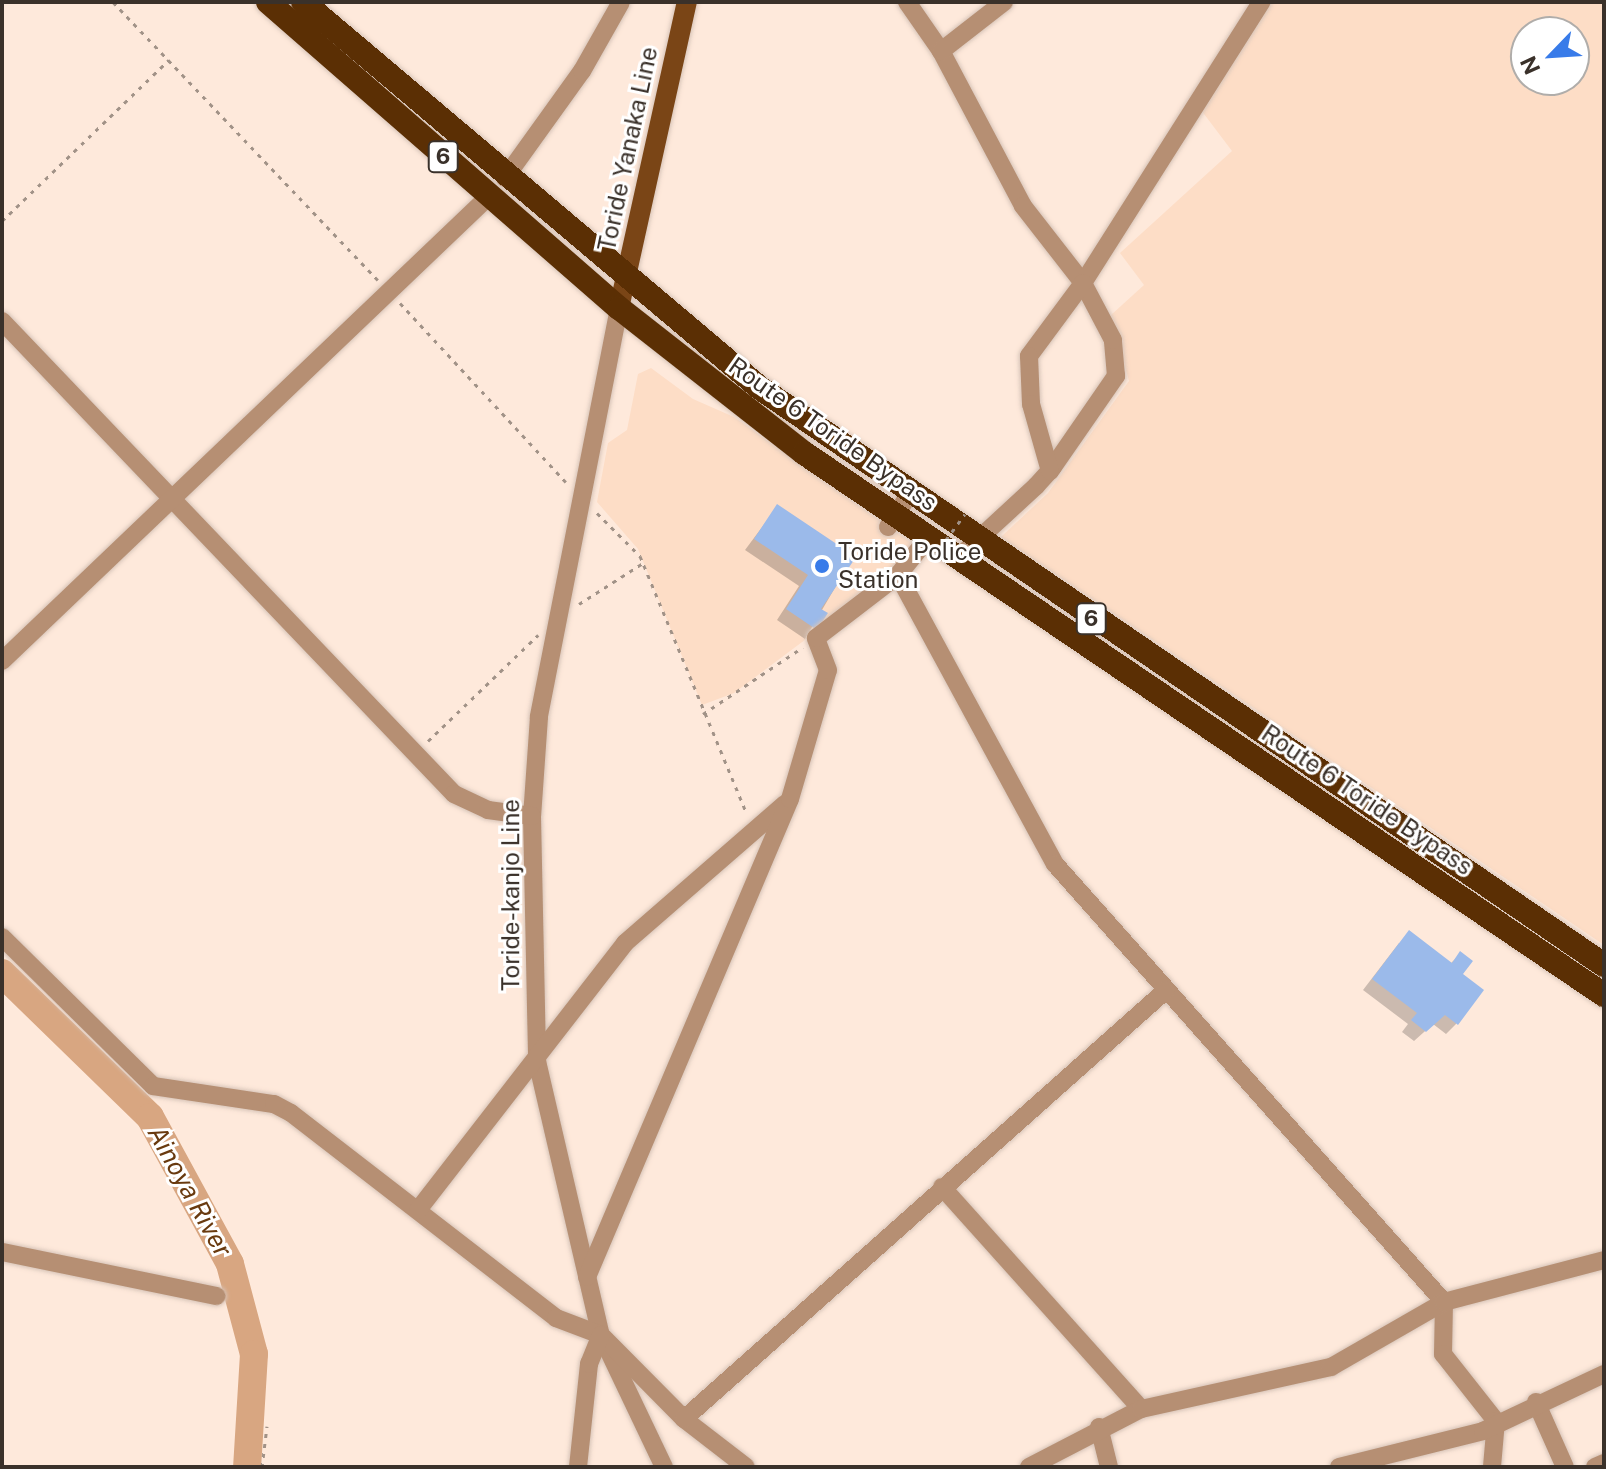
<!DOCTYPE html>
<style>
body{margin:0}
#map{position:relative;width:1606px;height:1469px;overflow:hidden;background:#fee9db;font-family:"Public Sans",sans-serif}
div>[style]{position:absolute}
.built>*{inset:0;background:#fdddc6}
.shadow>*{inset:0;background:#0003}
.river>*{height:28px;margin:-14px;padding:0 14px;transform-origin:14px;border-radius:14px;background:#d8a681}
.building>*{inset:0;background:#9bbaea}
.path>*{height:3px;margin-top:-1.5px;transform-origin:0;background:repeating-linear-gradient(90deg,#a19287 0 4px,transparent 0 10px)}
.roads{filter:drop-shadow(0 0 2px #d7c4b8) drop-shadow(0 0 2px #d7c4b8)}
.minor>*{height:18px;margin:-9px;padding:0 9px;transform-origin:9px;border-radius:9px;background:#b68f73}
.major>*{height:20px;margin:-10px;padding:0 10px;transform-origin:10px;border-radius:10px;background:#7a4516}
.highway>*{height:24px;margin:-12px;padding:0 12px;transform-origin:12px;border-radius:12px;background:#5b2f04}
.path-bridge>*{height:3px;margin-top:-1.5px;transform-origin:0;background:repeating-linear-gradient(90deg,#a19287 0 4px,transparent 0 10px)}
.dots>*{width:22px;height:22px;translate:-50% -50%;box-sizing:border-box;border:4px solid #fff;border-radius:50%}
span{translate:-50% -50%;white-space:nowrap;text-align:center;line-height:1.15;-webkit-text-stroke:6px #fff;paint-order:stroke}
.shield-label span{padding:2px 6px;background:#fff;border:2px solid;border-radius:6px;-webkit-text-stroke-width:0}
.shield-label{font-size:22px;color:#3a312a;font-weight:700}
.street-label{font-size:24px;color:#3a312a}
.poi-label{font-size:24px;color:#3a312a}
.left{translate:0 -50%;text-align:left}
.water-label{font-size:26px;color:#693a0f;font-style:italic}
.frame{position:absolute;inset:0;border:4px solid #3a312a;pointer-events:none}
.north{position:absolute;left:1510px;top:16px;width:80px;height:80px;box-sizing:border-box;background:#fff;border:2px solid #b0adaa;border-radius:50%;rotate:245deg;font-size:22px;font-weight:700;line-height:32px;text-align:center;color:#3a312a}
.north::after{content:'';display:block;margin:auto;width:28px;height:36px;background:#387be9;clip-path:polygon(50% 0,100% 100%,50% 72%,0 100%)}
</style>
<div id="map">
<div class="built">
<i style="clip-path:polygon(evenodd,1272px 2px,1604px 2px,1604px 945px,1001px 537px,1048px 493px,1129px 381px,1111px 315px,1144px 285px,1120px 253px,1232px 151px,1201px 110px,1272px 2px,1526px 32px,1574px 32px,1574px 80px,1526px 80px,1526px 32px)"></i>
<i style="clip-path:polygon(651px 368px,693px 399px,734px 417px,914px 545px,889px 577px,734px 693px,702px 705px,638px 549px,597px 502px,608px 443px,627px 430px,638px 374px)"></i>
</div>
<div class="shadow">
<i style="clip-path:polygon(777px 507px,853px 557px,805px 639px,777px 620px,799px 586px,745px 550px)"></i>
<i style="clip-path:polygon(1399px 943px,1450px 964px,1460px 954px,1456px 1024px,1446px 1034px,1433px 1024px,1414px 1041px,1402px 1032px,1408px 1024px,1363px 990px)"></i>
</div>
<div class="river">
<i style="left:2px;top:973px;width:206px;rotate:44.2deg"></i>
<i style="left:150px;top:1117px;width:167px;rotate:61.4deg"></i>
<i style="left:230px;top:1264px;width:93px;rotate:75.1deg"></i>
<i style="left:254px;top:1354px;width:113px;rotate:93.5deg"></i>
</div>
<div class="building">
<i style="clip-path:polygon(777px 504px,856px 557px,821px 609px,828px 613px,817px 630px,786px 609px,808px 575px,754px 539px)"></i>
<i style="clip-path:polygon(1409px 930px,1452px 963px,1460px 951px,1473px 961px,1463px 974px,1484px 990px,1458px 1025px,1445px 1015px,1426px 1032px,1411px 1020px,1417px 1013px,1372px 979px)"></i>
</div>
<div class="path">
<i style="left:113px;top:2px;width:384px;rotate:46.4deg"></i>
<i style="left:2px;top:221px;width:232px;rotate:-44deg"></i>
<i style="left:400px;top:303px;width:244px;rotate:47.2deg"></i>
<i style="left:597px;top:513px;width:61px;rotate:45deg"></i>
<i style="left:640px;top:556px;width:279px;rotate:67.5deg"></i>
<i style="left:579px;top:604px;width:76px;rotate:-32.6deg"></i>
<i style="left:703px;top:714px;width:120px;rotate:-33.8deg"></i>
<i style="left:428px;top:741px;width:153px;rotate:-43.9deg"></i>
<i style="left:262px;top:1467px;width:41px;rotate:-83deg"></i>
</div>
<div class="roads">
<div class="minor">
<i style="left:907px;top:2px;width:60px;rotate:55.2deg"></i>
<i style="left:941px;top:51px;width:175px;rotate:62.1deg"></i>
<i style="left:1023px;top:206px;width:98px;rotate:52.1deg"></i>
<i style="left:1083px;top:283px;width:333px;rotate:-57.6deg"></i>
<i style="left:941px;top:51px;width:80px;rotate:-37.9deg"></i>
<i style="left:505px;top:178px;width:132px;rotate:-54.3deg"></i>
<i style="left:582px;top:71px;width:79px;rotate:-60.5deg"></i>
<i style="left:619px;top:308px;width:417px;rotate:101.1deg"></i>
<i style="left:539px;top:717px;width:99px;rotate:94deg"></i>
<i style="left:532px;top:816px;width:245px;rotate:88.8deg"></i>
<i style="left:537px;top:1061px;width:281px;rotate:76.9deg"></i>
<i style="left:601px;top:1335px;width:146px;rotate:64.5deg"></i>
<i style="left:2px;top:321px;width:654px;rotate:46.3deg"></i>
<i style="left:454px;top:794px;width:38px;rotate:25deg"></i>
<i style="left:488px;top:810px;width:44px;rotate:7.8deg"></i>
<i style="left:888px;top:527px;width:38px;rotate:-57deg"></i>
<i style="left:959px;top:557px;width:105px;rotate:-42.7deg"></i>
<i style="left:1036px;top:486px;width:25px;rotate:-48deg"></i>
<i style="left:1053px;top:467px;width:111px;rotate:-55.3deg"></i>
<i style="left:1116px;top:376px;width:36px;rotate:-95deg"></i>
<i style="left:1113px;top:340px;width:64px;rotate:-117.8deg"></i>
<i style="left:1083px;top:283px;width:91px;rotate:126.5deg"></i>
<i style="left:1029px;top:356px;width:48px;rotate:87.6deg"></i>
<i style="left:1031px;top:404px;width:70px;rotate:74.2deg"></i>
<i style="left:898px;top:575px;width:329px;rotate:61.5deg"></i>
<i style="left:1055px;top:864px;width:586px;rotate:48.39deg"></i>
<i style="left:1444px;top:1302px;width:52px;rotate:91.1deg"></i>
<i style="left:1443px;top:1354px;width:85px;rotate:51.7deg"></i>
<i style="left:1496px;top:1421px;width:46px;rotate:95deg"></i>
<i style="left:2px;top:661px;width:672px;rotate:-43.67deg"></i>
<i style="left:2px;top:937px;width:212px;rotate:44.6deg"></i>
<i style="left:153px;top:1086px;width:122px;rotate:8.5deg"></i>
<i style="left:274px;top:1104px;width:19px;rotate:28deg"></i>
<i style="left:291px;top:1113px;width:335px;rotate:37.7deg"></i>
<i style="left:556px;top:1318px;width:48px;rotate:20.7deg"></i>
<i style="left:601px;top:1335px;width:118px;rotate:45.3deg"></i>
<i style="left:684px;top:1419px;width:78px;rotate:37.7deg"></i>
<i style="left:942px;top:1187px;width:298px;rotate:48.1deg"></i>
<i style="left:418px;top:1210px;width:338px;rotate:-52.2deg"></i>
<i style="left:625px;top:943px;width:212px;rotate:-41deg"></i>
<i style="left:2px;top:1252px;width:219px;rotate:11.6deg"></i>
<i style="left:587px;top:1277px;width:519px;rotate:-66.99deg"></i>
<i style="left:790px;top:799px;width:134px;rotate:-73.6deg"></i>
<i style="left:828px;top:670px;width:34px;rotate:-111deg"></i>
<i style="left:816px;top:638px;width:103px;rotate:-37.5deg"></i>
<i style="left:898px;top:575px;width:49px;rotate:-50.8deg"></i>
<i style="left:1536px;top:1402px;width:71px;rotate:66deg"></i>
<i style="left:684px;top:1419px;width:644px;rotate:-41.66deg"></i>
<i style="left:1099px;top:1427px;width:41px;rotate:76deg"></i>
<i style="left:578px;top:1467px;width:104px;rotate:-83.9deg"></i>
<i style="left:589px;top:1364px;width:31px;rotate:-68deg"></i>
<i style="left:1029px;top:1467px;width:126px;rotate:-27.4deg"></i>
<i style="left:1141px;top:1409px;width:195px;rotate:-12.5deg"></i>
<i style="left:1331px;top:1367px;width:130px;rotate:-29.9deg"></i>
<i style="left:1444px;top:1302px;width:165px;rotate:-14.7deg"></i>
<i style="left:1339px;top:1467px;width:148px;rotate:-14deg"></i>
<i style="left:1483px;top:1431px;width:134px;rotate:-25.2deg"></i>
<i style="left:1595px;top:1467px;width:10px;rotate:-24deg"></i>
</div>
<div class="major">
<i style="left:619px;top:308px;width:313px;rotate:-77.5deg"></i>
</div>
<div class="highway">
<i style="left:268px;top:2px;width:466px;rotate:41.1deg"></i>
<i style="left:619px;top:308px;width:235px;rotate:38.1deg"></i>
<i style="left:804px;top:453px;width:966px;rotate:34.12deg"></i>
<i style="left:303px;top:2px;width:598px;rotate:40.19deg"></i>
<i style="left:760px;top:388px;width:1022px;rotate:34.36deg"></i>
</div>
</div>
<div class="path-bridge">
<i style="left:934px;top:556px;width:52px;rotate:-53.6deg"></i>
</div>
<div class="dots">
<i style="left:822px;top:566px;background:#387be9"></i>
</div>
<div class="shield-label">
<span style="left:443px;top:157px">6</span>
<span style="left:1091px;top:619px">6</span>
</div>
<div class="street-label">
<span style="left:628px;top:149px;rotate:-78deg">Toride Yanaka Line</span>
<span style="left:833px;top:434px;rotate:35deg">Route 6 Toride Bypass</span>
<span style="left:1367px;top:800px;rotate:34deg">Route 6 Toride Bypass</span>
<span style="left:511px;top:895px;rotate:-90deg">Toride-kanjo Line</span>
</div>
<div class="poi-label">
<span class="left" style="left:838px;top:566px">Toride Police<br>Station</span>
</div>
<div class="water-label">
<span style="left:190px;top:1191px;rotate:61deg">Ainoya River</span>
</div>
<div class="frame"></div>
<div class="north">N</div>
</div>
